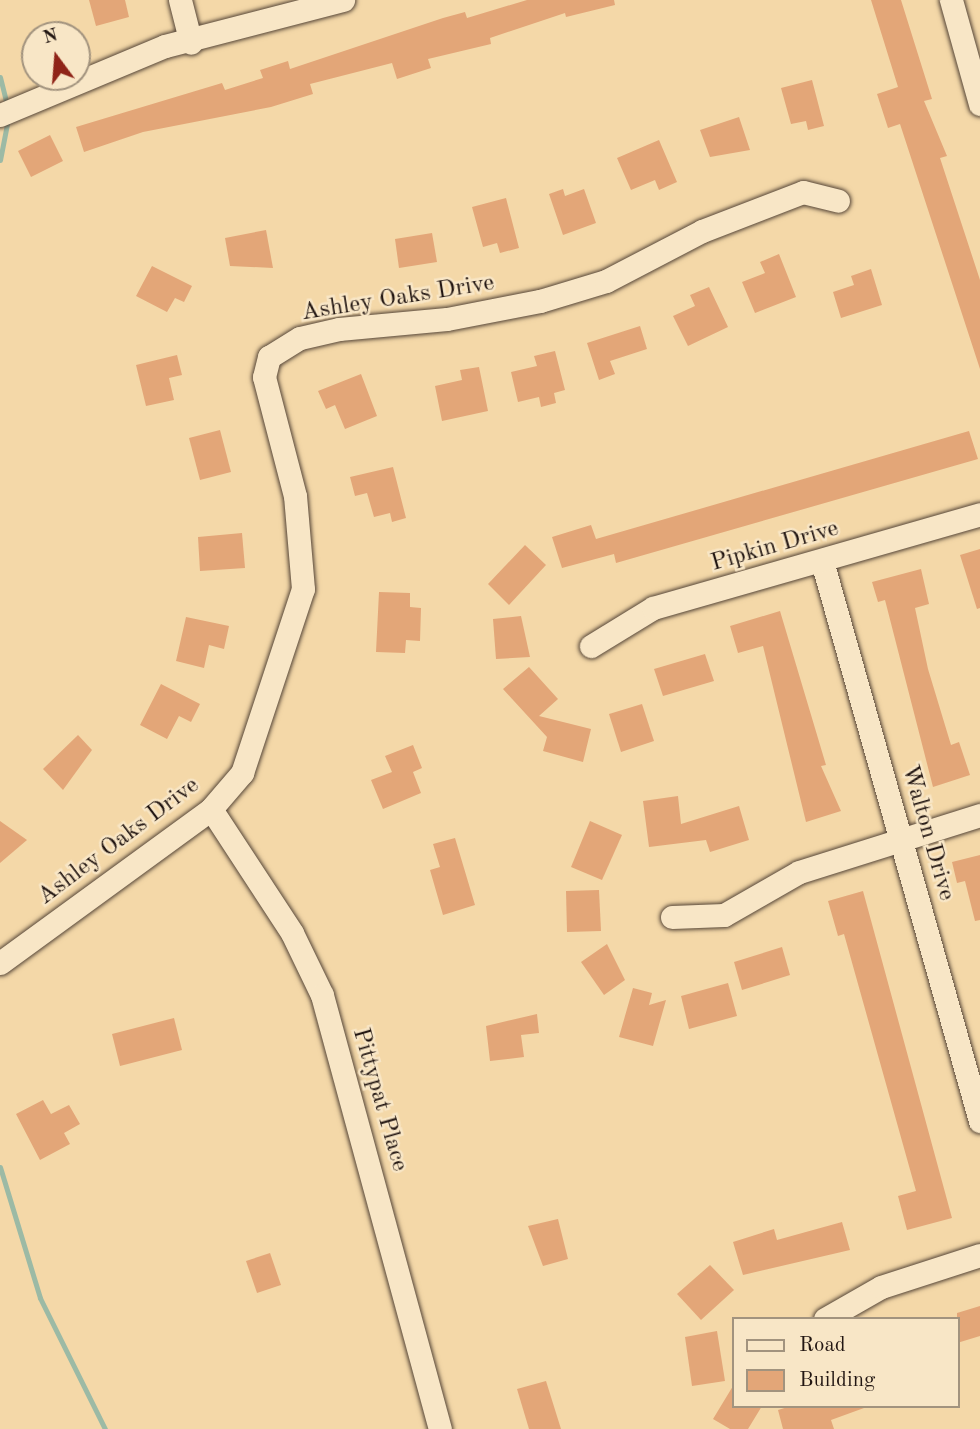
<!DOCTYPE html>
<style>
body{margin:0}
#map{position:relative;width:980px;height:1429px;overflow:hidden;background:#f4d8a8;font-family:"Old Standard TT",serif}
div>[style]{position:absolute}
.stream>*{height:5px;margin:-2.5px;padding:0 2.5px;transform-origin:2.5px;border-radius:2.5px;background:#9cbaa5}
.building>*{inset:0;background:#e3a678}
.roads{filter:drop-shadow(0 0 2px #564638) drop-shadow(0 0 2px #564638)}
.minor>*{height:23px;margin:-11.5px;padding:0 11.5px;transform-origin:11.5px;border-radius:11.5px;background:#f8e6c6}
span{translate:-50% -50%;white-space:nowrap;text-align:center;line-height:1.15;-webkit-text-stroke:5px #f8e6c6;paint-order:stroke}
.street-label{font-size:24px;color:#221612}
.legend{position:absolute;left:732px;top:1317px;width:228px;height:91px;box-sizing:border-box;background:#f8e6c6;border:2px solid #a2937e;margin:0;padding:9px 12px;list-style:none;font-size:21px;color:#221612}
.legend li{display:flex;align-items:center;gap:14px;height:35px}
.legend b{width:35px;border:2px solid #a2937e}
.north{position:absolute;left:21px;top:21px;width:70px;height:70px;box-sizing:border-box;background:#f8e6c6;border:2px solid #a2937e;border-radius:50%;rotate:344deg;font-size:19px;font-weight:700;line-height:28px;text-align:center;color:#221612}
.north::after{content:'';display:block;margin:auto;width:24px;height:32px;background:#8f2418;clip-path:polygon(50% 0,100% 100%,50% 72%,0 100%)}
</style>
<div id="map">
<div class="stream">
<i style="left:0;top:77px;width:29px;rotate:76deg"></i>
<i style="left:0;top:160px;width:42px;rotate:-79deg"></i>
<i style="left:0;top:1167px;width:137px;rotate:73deg"></i>
<i style="left:40px;top:1298px;width:146px;rotate:63.6deg"></i>
</div>
<div class="building">
<i style="clip-path:polygon(89px 0,125px 0,129px 17px,96px 26px)"></i>
<i style="clip-path:polygon(527px 0,614px 0,615px 5px,566px 17px,565px 13px,490px 38px,491px 44px,428px 59px,431px 68px,397px 79px,392px 63px,310px 84px,313px 94px,271px 107px,143px 132px,84px 152px,76px 127px,222px 83px,225px 90px,263px 78px,260px 70px,288px 61px,290px 69px,443px 18px,465px 12px,467px 18px)"></i>
<i style="clip-path:polygon(871px 0,901px 0,932px 99px,924px 101px,947px 156px,940px 158px,980px 280px,980px 369px,900px 124px,888px 128px,877px 94px,898px 87px)"></i>
<i style="clip-path:polygon(812px 80px,824px 126px,808px 130px,806px 121px,791px 124px,781px 88px)"></i>
<i style="clip-path:polygon(739px 117px,750px 150px,710px 157px,700px 130px)"></i>
<i style="clip-path:polygon(50px 135px,63px 161px,31px 177px,18px 151px)"></i>
<i style="clip-path:polygon(659px 140px,677px 182px,659px 190px,655px 180px,631px 190px,617px 158px)"></i>
<i style="clip-path:polygon(563px 189px,565px 196px,584px 189px,596px 223px,563px 235px,549px 194px)"></i>
<i style="clip-path:polygon(506px 198px,519px 248px,500px 253px,497px 243px,483px 247px,472px 207px)"></i>
<i style="clip-path:polygon(266px 230px,273px 268px,230px 266px,225px 238px)"></i>
<i style="clip-path:polygon(432px 233px,437px 262px,399px 268px,395px 239px)"></i>
<i style="clip-path:polygon(779px 254px,796px 297px,755px 313px,742px 282px,765px 273px,760px 262px)"></i>
<i style="clip-path:polygon(152px 266px,192px 286px,184px 302px,175px 298px,167px 312px,136px 296px)"></i>
<i style="clip-path:polygon(871px 269px,882px 305px,841px 318px,833px 292px,854px 285px,851px 276px)"></i>
<i style="clip-path:polygon(709px 287px,728px 327px,688px 346px,673px 316px,695px 306px,690px 295px)"></i>
<i style="clip-path:polygon(640px 326px,647px 349px,610px 361px,615px 374px,599px 380px,587px 343px)"></i>
<i style="clip-path:polygon(555px 351px,565px 390px,554px 393px,556px 403px,541px 407px,539px 397px,518px 402px,511px 372px,537px 366px,534px 356px)"></i>
<i style="clip-path:polygon(177px 355px,182px 375px,169px 378px,174px 400px,146px 406px,136px 365px)"></i>
<i style="clip-path:polygon(479px 367px,488px 411px,442px 421px,435px 386px,462px 380px,460px 370px)"></i>
<i style="clip-path:polygon(361px 374px,377px 416px,345px 429px,335px 405px,326px 409px,318px 391px)"></i>
<i style="clip-path:polygon(220px 430px,231px 472px,200px 480px,189px 438px)"></i>
<i style="clip-path:polygon(969px 431px,978px 459px,616px 563px,614px 554px,562px 568px,552px 537px,591px 525px,596px 539px)"></i>
<i style="clip-path:polygon(393px 467px,406px 518px,392px 522px,390px 513px,374px 517px,367px 493px,355px 496px,350px 477px)"></i>
<i style="clip-path:polygon(242px 533px,245px 568px,200px 571px,198px 537px)"></i>
<i style="clip-path:polygon(525px 545px,546px 565px,509px 605px,488px 584px)"></i>
<i style="clip-path:polygon(980px 549px,980px 608px,977px 609px,960px 555px)"></i>
<i style="clip-path:polygon(921px 569px,929px 604px,915px 608px,928px 669px,951px 745px,959px 742px,970px 775px,933px 787px,885px 600px,878px 602px,872px 582px)"></i>
<i style="clip-path:polygon(379px 592px,410px 593px,410px 607px,421px 608px,420px 641px,406px 640px,405px 653px,376px 652px)"></i>
<i style="clip-path:polygon(780px 611px,826px 765px,821px 766px,841px 811px,806px 822px,763px 646px,738px 653px,730px 626px)"></i>
<i style="clip-path:polygon(521px 616px,530px 657px,496px 659px,493px 619px)"></i>
<i style="clip-path:polygon(186px 617px,229px 626px,224px 649px,209px 645px,204px 668px,176px 661px)"></i>
<i style="clip-path:polygon(705px 654px,714px 681px,663px 696px,654px 669px)"></i>
<i style="clip-path:polygon(529px 667px,558px 699px,539px 716px,591px 729px,583px 762px,543px 751px,547px 737px,503px 689px)"></i>
<i style="clip-path:polygon(161px 684px,200px 704px,191px 722px,179px 716px,167px 739px,140px 725px)"></i>
<i style="clip-path:polygon(642px 704px,654px 741px,621px 752px,609px 714px)"></i>
<i style="clip-path:polygon(78px 735px,92px 750px,63px 790px,43px 769px)"></i>
<i style="clip-path:polygon(413px 745px,422px 768px,413px 772px,421px 793px,383px 809px,371px 780px,392px 772px,385px 756px)"></i>
<i style="clip-path:polygon(678px 796px,681px 824px,739px 806px,749px 840px,710px 852px,706px 840px,649px 847px,643px 801px)"></i>
<i style="clip-path:polygon(0 821px,27px 840px,0 863px)"></i>
<i style="clip-path:polygon(590px 821px,622px 835px,602px 880px,571px 867px)"></i>
<i style="clip-path:polygon(455px 838px,475px 905px,443px 915px,430px 870px,440px 867px,433px 844px)"></i>
<i style="clip-path:polygon(980px 855px,980px 920px,975px 921px,965px 881px,957px 883px,952px 862px)"></i>
<i style="clip-path:polygon(599px 890px,601px 931px,567px 932px,566px 891px)"></i>
<i style="clip-path:polygon(863px 891px,952px 1218px,907px 1230px,898px 1196px,916px 1191px,844px 934px,838px 936px,828px 901px)"></i>
<i style="clip-path:polygon(607px 944px,625px 980px,604px 995px,581px 962px)"></i>
<i style="clip-path:polygon(782px 947px,790px 975px,742px 990px,734px 962px)"></i>
<i style="clip-path:polygon(728px 983px,737px 1016px,689px 1029px,681px 996px)"></i>
<i style="clip-path:polygon(633px 988px,652px 993px,649px 1005px,666px 1000px,653px 1046px,619px 1037px)"></i>
<i style="clip-path:polygon(537px 1014px,539px 1033px,521px 1035px,524px 1057px,490px 1061px,486px 1026px)"></i>
<i style="clip-path:polygon(174px 1018px,182px 1050px,120px 1066px,112px 1034px)"></i>
<i style="clip-path:polygon(43px 1100px,51px 1114px,69px 1105px,80px 1124px,64px 1133px,70px 1144px,40px 1160px,16px 1114px)"></i>
<i style="clip-path:polygon(558px 1219px,568px 1259px,543px 1266px,528px 1226px)"></i>
<i style="clip-path:polygon(842px 1222px,850px 1250px,743px 1275px,733px 1242px,774px 1229px,777px 1240px)"></i>
<i style="clip-path:polygon(270px 1253px,281px 1285px,257px 1293px,246px 1261px)"></i>
<i style="clip-path:polygon(710px 1265px,734px 1290px,701px 1320px,677px 1294px)"></i>
<i style="clip-path:polygon(980px 1306px,980px 1336px,957px 1343px,957px 1313px)"></i>
<i style="clip-path:polygon(717px 1331px,725px 1381px,692px 1386px,685px 1337px)"></i>
<i style="clip-path:polygon(546px 1381px,561px 1429px,529px 1429px,517px 1389px)"></i>
<i style="clip-path:polygon(733px 1386px,733px 1406px,762px 1406px,748px 1429px,730px 1429px,713px 1419px)"></i>
<i style="clip-path:polygon(791px 1406px,864px 1406px,864px 1408px,831px 1420px,834px 1429px,783px 1429px,778px 1410px)"></i>
</div>
<div class="roads">
<div class="minor">
<i style="left:180px;top:0;width:44px;rotate:75.7deg"></i>
<i style="left:951px;top:0;width:108px;rotate:74.4deg"></i>
<i style="left:0;top:115px;width:179px;rotate:-22.7deg"></i>
<i style="left:165px;top:46px;width:184px;rotate:-14.5deg"></i>
<i style="left:822px;top:561px;width:582px;rotate:74.24deg"></i>
<i style="left:591px;top:646px;width:73px;rotate:-31.5deg"></i>
<i style="left:653px;top:608px;width:340px;rotate:-16deg"></i>
<i style="left:211px;top:809px;width:148px;rotate:56.8deg"></i>
<i style="left:292px;top:933px;width:69px;rotate:64.2deg"></i>
<i style="left:322px;top:995px;width:450px;rotate:74.8deg"></i>
<i style="left:672px;top:917px;width:52px;rotate:-2.2deg"></i>
<i style="left:724px;top:915px;width:86px;rotate:-29.8deg"></i>
<i style="left:799px;top:872px;width:190px;rotate:-17.5deg"></i>
<i style="left:0;top:963px;width:261px;rotate:-36.1deg"></i>
<i style="left:211px;top:809px;width:48px;rotate:-49.3deg"></i>
<i style="left:242px;top:773px;width:194px;rotate:-71.7deg"></i>
<i style="left:303px;top:589px;width:93px;rotate:-94.9deg"></i>
<i style="left:295px;top:496px;width:123px;rotate:-104.6deg"></i>
<i style="left:264px;top:377px;width:21px;rotate:-76deg"></i>
<i style="left:269px;top:357px;width:36px;rotate:-32deg"></i>
<i style="left:300px;top:338px;width:40px;rotate:-13deg"></i>
<i style="left:339px;top:329px;width:108px;rotate:-5.3deg"></i>
<i style="left:447px;top:319px;width:95px;rotate:-11deg"></i>
<i style="left:540px;top:301px;width:69px;rotate:-16.9deg"></i>
<i style="left:606px;top:281px;width:108px;rotate:-27.5deg"></i>
<i style="left:702px;top:231px;width:108px;rotate:-21.1deg"></i>
<i style="left:803px;top:192px;width:36px;rotate:14deg"></i>
<i style="left:825px;top:1319px;width:64px;rotate:-29.7deg"></i>
<i style="left:881px;top:1287px;width:104px;rotate:-17.9deg"></i>
</div>
</div>
<div class="street-label">
<span style="left:398px;top:299px;rotate:-9deg">Ashley Oaks Drive</span>
<span style="left:775px;top:547px;rotate:-16deg">Pipkin Drive</span>
<span style="left:927px;top:833px;rotate:74deg">Walton Drive</span>
<span style="left:119px;top:842px;rotate:-37deg">Ashley Oaks Drive</span>
<span style="left:379px;top:1100px;rotate:74deg">Pittypat Place</span>
</div>
<ul class="legend">
<li><b style="height:9px;background:#f8e6c6"></b>Road</li>
<li><b style="height:19px;background:#e3a678"></b>Building</li>
</ul>
<div class="north">N</div>
</div>
